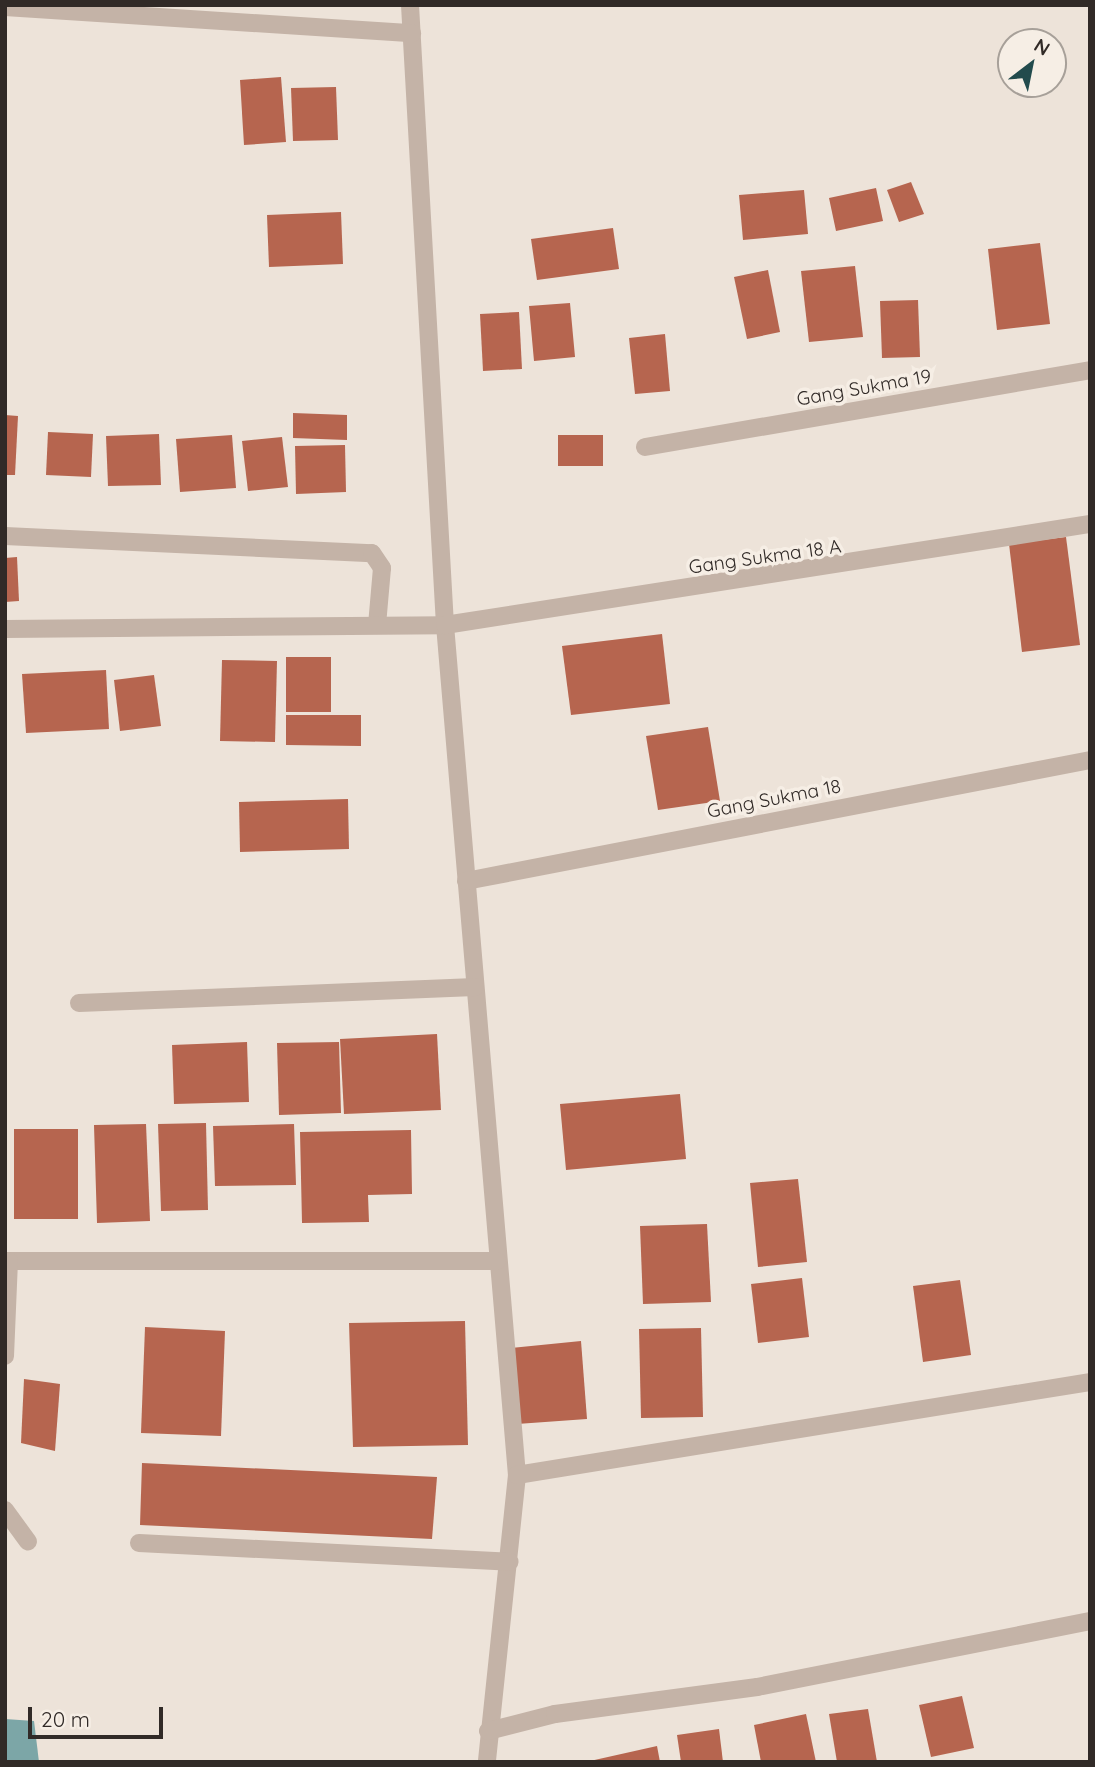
<!DOCTYPE html>
<style>
body{margin:0}
#map{position:relative;width:1095px;height:1767px;overflow:hidden;background:#ede3d9;font-family:Quicksand,sans-serif}
div>[style]{position:absolute}
.water>*{inset:0;background:#7ca6a7}
.building>*{inset:0;background:#b6654f}
.street>*{height:18px;margin:-9px;padding:0 9px;transform-origin:9px;border-radius:9px;background:#c4b3a7}
span{translate:-50% -50%;white-space:nowrap;text-align:center;line-height:1.15;-webkit-text-stroke:7px #f6eee5;paint-order:stroke}
.street-label{font-size:19px;color:#312a27}
.frame{position:absolute;inset:0;border:7px solid #312a27;pointer-events:none}
.north{position:absolute;left:997px;top:28px;width:70px;height:70px;box-sizing:border-box;background:#f6eee5;border:2px solid #a7a099;border-radius:50%;rotate:32deg;font-size:19px;font-weight:700;line-height:28px;text-align:center;color:#312a27}
.north::after{content:'';display:block;margin:auto;width:24px;height:32px;background:#224b4d;clip-path:polygon(50% 0,100% 100%,50% 72%,0 100%)}
.scale{position:absolute;left:28px;top:1707px;width:135px;height:32px;box-sizing:border-box;border:4px solid #312a27;border-top:0;padding-left:9px;font-size:21px;line-height:24px;white-space:nowrap;color:#312a27;-webkit-text-stroke:5px #f6eee5;paint-order:stroke}
</style>
<div id="map">
<div class="water">
<i style="clip-path:polygon(5px 1719px,34px 1721px,39px 1762px,5px 1762px)"></i>
</div>
<div class="building">
<i style="clip-path:polygon(281px 77px,286px 142px,244px 145px,240px 80px)"></i>
<i style="clip-path:polygon(336px 87px,338px 140px,293px 141px,291px 88px)"></i>
<i style="clip-path:polygon(911px 182px,924px 214px,899px 222px,887px 190px)"></i>
<i style="clip-path:polygon(876px 188px,883px 221px,836px 231px,829px 198px)"></i>
<i style="clip-path:polygon(804px 190px,808px 234px,743px 240px,739px 195px)"></i>
<i style="clip-path:polygon(341px 212px,343px 264px,269px 267px,267px 215px)"></i>
<i style="clip-path:polygon(613px 228px,619px 269px,537px 280px,531px 239px)"></i>
<i style="clip-path:polygon(1040px 243px,1050px 324px,997px 330px,988px 249px)"></i>
<i style="clip-path:polygon(855px 266px,863px 337px,809px 342px,801px 271px)"></i>
<i style="clip-path:polygon(768px 270px,780px 332px,747px 339px,734px 277px)"></i>
<i style="clip-path:polygon(918px 300px,920px 357px,882px 358px,880px 301px)"></i>
<i style="clip-path:polygon(570px 303px,575px 357px,534px 361px,529px 306px)"></i>
<i style="clip-path:polygon(519px 312px,522px 369px,483px 371px,480px 314px)"></i>
<i style="clip-path:polygon(665px 334px,670px 391px,635px 394px,629px 338px)"></i>
<i style="clip-path:polygon(293px 413px,347px 415px,347px 440px,293px 438px)"></i>
<i style="clip-path:polygon(5px 415px,18px 416px,15px 475px,5px 475px)"></i>
<i style="clip-path:polygon(48px 432px,93px 434px,91px 477px,46px 475px)"></i>
<i style="clip-path:polygon(159px 434px,161px 485px,108px 486px,106px 436px)"></i>
<i style="clip-path:polygon(232px 435px,236px 488px,180px 492px,176px 439px)"></i>
<i style="clip-path:polygon(558px 435px,603px 435px,603px 466px,558px 466px)"></i>
<i style="clip-path:polygon(282px 437px,288px 487px,248px 491px,242px 441px)"></i>
<i style="clip-path:polygon(345px 445px,346px 492px,296px 494px,295px 446px)"></i>
<i style="clip-path:polygon(1066px 537px,1080px 645px,1022px 652px,1009px 544px)"></i>
<i style="clip-path:polygon(17px 557px,19px 601px,5px 602px,5px 558px)"></i>
<i style="clip-path:polygon(662px 634px,670px 704px,571px 715px,562px 646px)"></i>
<i style="clip-path:polygon(286px 657px,331px 657px,331px 712px,286px 712px)"></i>
<i style="clip-path:polygon(222px 660px,277px 661px,275px 742px,220px 741px)"></i>
<i style="clip-path:polygon(106px 670px,109px 729px,26px 733px,22px 674px)"></i>
<i style="clip-path:polygon(154px 675px,161px 726px,120px 731px,114px 680px)"></i>
<i style="clip-path:polygon(286px 715px,361px 715px,361px 746px,286px 745px)"></i>
<i style="clip-path:polygon(708px 727px,720px 801px,658px 810px,646px 736px)"></i>
<i style="clip-path:polygon(348px 799px,349px 849px,240px 852px,239px 802px)"></i>
<i style="clip-path:polygon(437px 1034px,441px 1110px,344px 1114px,340px 1039px)"></i>
<i style="clip-path:polygon(247px 1042px,249px 1102px,174px 1104px,172px 1045px)"></i>
<i style="clip-path:polygon(339px 1042px,341px 1113px,279px 1115px,277px 1043px)"></i>
<i style="clip-path:polygon(680px 1094px,686px 1159px,566px 1170px,560px 1104px)"></i>
<i style="clip-path:polygon(206px 1123px,208px 1210px,161px 1211px,158px 1124px)"></i>
<i style="clip-path:polygon(146px 1124px,150px 1221px,97px 1223px,94px 1125px)"></i>
<i style="clip-path:polygon(294px 1124px,296px 1185px,215px 1186px,213px 1126px)"></i>
<i style="clip-path:polygon(14px 1129px,78px 1129px,78px 1219px,14px 1219px)"></i>
<i style="clip-path:polygon(411px 1130px,412px 1194px,368px 1195px,369px 1222px,302px 1223px,300px 1132px)"></i>
<i style="clip-path:polygon(798px 1179px,807px 1262px,758px 1267px,750px 1183px)"></i>
<i style="clip-path:polygon(707px 1224px,711px 1302px,643px 1304px,640px 1226px)"></i>
<i style="clip-path:polygon(802px 1278px,809px 1337px,758px 1343px,751px 1284px)"></i>
<i style="clip-path:polygon(960px 1280px,971px 1355px,923px 1362px,913px 1286px)"></i>
<i style="clip-path:polygon(465px 1321px,468px 1445px,353px 1447px,349px 1323px)"></i>
<i style="clip-path:polygon(145px 1327px,225px 1331px,221px 1436px,141px 1433px)"></i>
<i style="clip-path:polygon(701px 1328px,703px 1417px,641px 1418px,639px 1329px)"></i>
<i style="clip-path:polygon(581px 1341px,587px 1419px,517px 1424px,511px 1348px)"></i>
<i style="clip-path:polygon(24px 1379px,60px 1384px,55px 1451px,21px 1443px)"></i>
<i style="clip-path:polygon(142px 1463px,437px 1477px,432px 1539px,140px 1525px)"></i>
<i style="clip-path:polygon(962px 1696px,974px 1748px,931px 1757px,919px 1705px)"></i>
<i style="clip-path:polygon(868px 1709px,877px 1762px,837px 1762px,829px 1714px)"></i>
<i style="clip-path:polygon(806px 1714px,816px 1762px,761px 1762px,754px 1725px)"></i>
<i style="clip-path:polygon(719px 1729px,723px 1762px,681px 1762px,677px 1735px)"></i>
<i style="clip-path:polygon(657px 1746px,660px 1762px,590px 1762px,590px 1761px)"></i>
</div>
<div class="street">
<i style="left:410px;top:5px;width:621px;rotate:86.77deg"></i>
<i style="left:445px;top:625px;width:853px;rotate:85.16deg"></i>
<i style="left:517px;top:1475px;width:289px;rotate:96deg"></i>
<i style="left:5px;top:7px;width:408px;rotate:3.7deg"></i>
<i style="left:645px;top:447px;width:452px;rotate:-9.8deg"></i>
<i style="left:5px;top:536px;width:367px;rotate:2.7deg"></i>
<i style="left:372px;top:553px;width:18px;rotate:56deg"></i>
<i style="left:382px;top:568px;width:57px;rotate:95deg"></i>
<i style="left:5px;top:629px;width:440px;rotate:-0.5deg"></i>
<i style="left:445px;top:625px;width:653px;rotate:-8.9deg"></i>
<i style="left:466px;top:881px;width:636px;rotate:-10.97deg"></i>
<i style="left:79px;top:1003px;width:396px;rotate:-2.3deg"></i>
<i style="left:5px;top:1261px;width:492px"></i>
<i style="left:5px;top:1356px;width:95px;rotate:-87.6deg"></i>
<i style="left:517px;top:1475px;width:580px;rotate:-9.22deg"></i>
<i style="left:5px;top:1510px;width:39px;rotate:54deg"></i>
<i style="left:139px;top:1543px;width:371px;rotate:2.9deg"></i>
<i style="left:488px;top:1731px;width:69px;rotate:-14.2deg"></i>
<i style="left:555px;top:1714px;width:204px;rotate:-7.6deg"></i>
<i style="left:757px;top:1687px;width:339px;rotate:-11.2deg"></i>
</div>
<div class="street-label">
<span style="left:864px;top:388px;rotate:-10deg">Gang Sukma 19</span>
<span style="left:765px;top:557px;rotate:-8deg">Gang Sukma 18 A</span>
<span style="left:774px;top:799px;rotate:-11deg">Gang Sukma 18</span>
</div>
<div class="frame"></div>
<div class="north">N</div>
<div class="scale">20 m</div>
</div>
